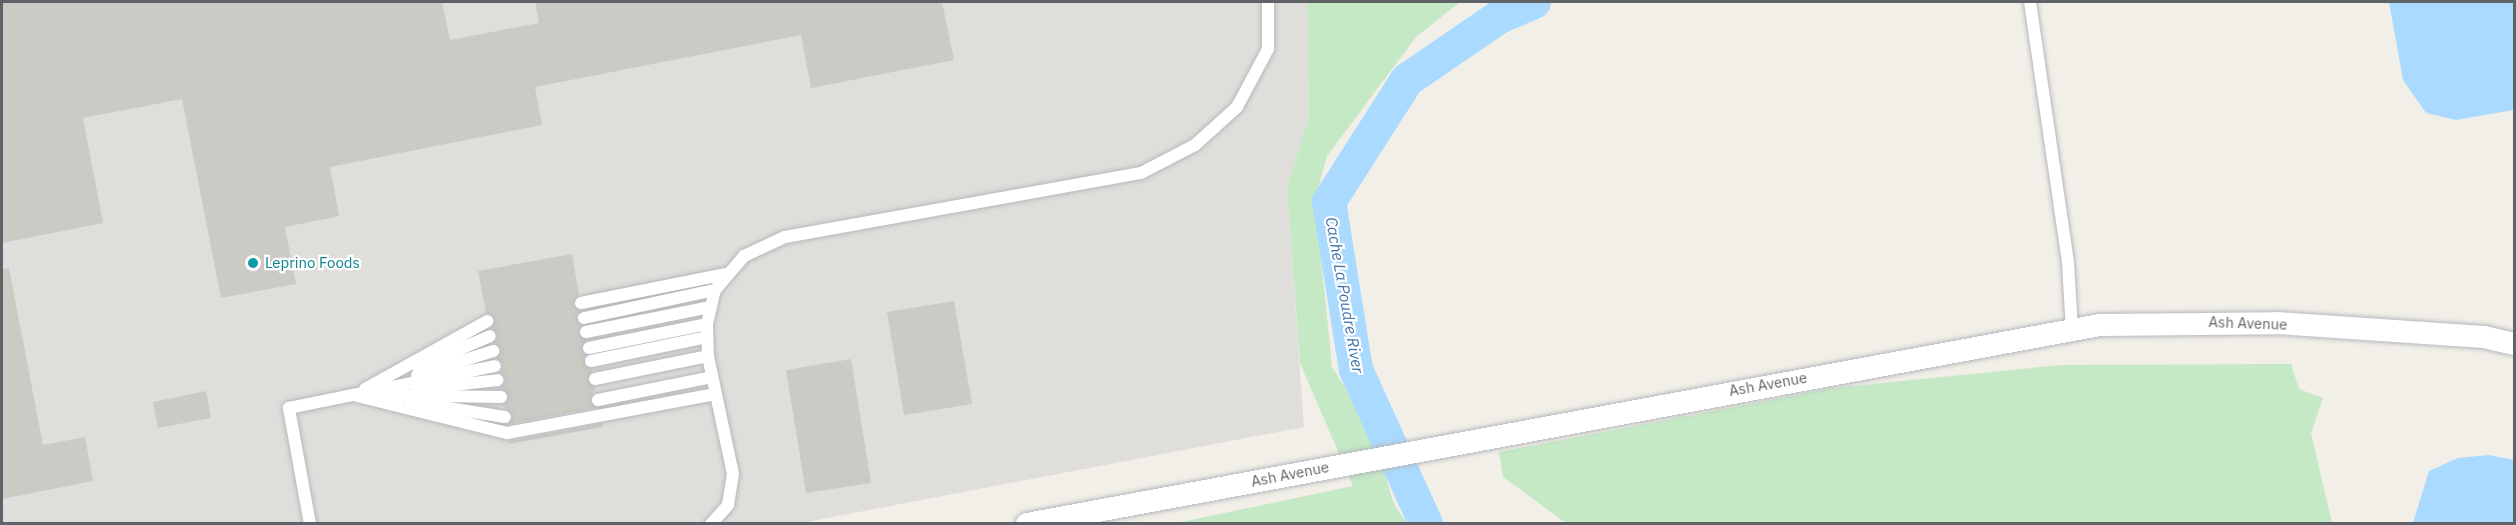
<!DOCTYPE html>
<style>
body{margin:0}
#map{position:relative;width:2516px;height:525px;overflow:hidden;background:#f1efe8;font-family:"IBM Plex Sans",sans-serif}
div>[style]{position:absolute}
.industrial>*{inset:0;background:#e0deda}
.green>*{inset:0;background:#c5e8c5}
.water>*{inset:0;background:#aadaff}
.river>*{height:34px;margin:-17px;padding:0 17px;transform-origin:17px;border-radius:17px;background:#aadaff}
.building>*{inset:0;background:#cccac5}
.roads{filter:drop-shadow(0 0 2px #b5b8bc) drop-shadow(0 0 2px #b5b8bc)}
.lane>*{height:12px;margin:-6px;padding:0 6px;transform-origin:6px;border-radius:6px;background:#fff}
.street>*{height:22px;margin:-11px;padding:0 11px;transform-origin:11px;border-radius:11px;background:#fff}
.dots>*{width:16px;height:16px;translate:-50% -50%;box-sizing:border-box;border:3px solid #fff;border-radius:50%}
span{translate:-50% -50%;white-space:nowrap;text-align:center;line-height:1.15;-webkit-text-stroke:4.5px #fff;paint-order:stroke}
.culture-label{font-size:15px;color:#0d838f}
.left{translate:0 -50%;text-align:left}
.street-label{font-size:15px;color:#5f6368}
.water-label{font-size:16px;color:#4174aa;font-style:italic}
.frame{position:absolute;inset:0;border:3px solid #5f6368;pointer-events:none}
</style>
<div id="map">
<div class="industrial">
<i style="clip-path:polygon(2px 2px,1307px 2px,1309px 118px,1287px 187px,1304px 427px,801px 523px,2px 523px)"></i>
</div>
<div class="green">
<i style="clip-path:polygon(1307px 2px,1460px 2px,1416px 37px,1327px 156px,1315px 199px,1332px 367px,1372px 430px,1394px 505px,1407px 523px,1172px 524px,1353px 486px,1300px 363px,1287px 187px,1309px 118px)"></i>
<i style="clip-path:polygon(2291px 364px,2299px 389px,2323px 398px,2311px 433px,2332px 523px,1566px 523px,1503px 477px,1499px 452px,1833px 388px,2060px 365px)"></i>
</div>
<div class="water">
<i style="clip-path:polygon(2389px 2px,2514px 2px,2514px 110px,2456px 120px,2426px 113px,2403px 80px)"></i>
<i style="clip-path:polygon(2489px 455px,2514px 460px,2514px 523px,2413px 523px,2429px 471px,2458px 458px)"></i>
</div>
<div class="river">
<i style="left:1426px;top:524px;width:169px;rotate:-114.4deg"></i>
<i style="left:1356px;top:370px;width:170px;rotate:-99.1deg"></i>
<i style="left:1329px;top:202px;width:145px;rotate:-57.4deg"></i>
<i style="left:1407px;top:80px;width:112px;rotate:-34.4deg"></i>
<i style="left:1499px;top:17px;width:38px;rotate:-23deg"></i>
</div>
<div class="building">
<i style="clip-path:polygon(2px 2px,442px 2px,450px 40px,539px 23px,535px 2px,942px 2px,954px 60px,811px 88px,801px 35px,535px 87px,542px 125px,330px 167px,339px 216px,285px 227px,296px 284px,221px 298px,182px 99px,83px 118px,103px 223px,2px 243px)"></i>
<i style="clip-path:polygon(572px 254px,579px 295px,573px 304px,580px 311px,576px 316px,581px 326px,578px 334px,587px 340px,581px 349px,585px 355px,585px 366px,593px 369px,587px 380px,596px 387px,590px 401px,596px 408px,509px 424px,513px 415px,502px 405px,508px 401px,508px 394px,499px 388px,506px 380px,500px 372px,503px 364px,497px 358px,501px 349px,494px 343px,498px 336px,491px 328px,495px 321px,486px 313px,478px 271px)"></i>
<i style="clip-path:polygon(9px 268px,43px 445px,85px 437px,93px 481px,2px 499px,2px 269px)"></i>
<i style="clip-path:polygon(954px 301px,972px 404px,904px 415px,887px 312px)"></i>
<i style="clip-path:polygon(851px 359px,871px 483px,806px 493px,786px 370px)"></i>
<i style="clip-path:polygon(206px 391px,211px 418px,158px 428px,153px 402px)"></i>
<i style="clip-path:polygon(603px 423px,603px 427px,509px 444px,509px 441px)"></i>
</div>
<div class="roads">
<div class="lane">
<i style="left:2030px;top:2px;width:264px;rotate:81.7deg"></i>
<i style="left:2068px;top:263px;width:67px;rotate:86.6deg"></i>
<i style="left:581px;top:303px;width:148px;rotate:-11.3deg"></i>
<i style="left:584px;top:318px;width:134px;rotate:-12.1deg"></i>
<i style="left:586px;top:332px;width:126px;rotate:-11.4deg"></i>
<i style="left:589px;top:348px;width:120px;rotate:-11.5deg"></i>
<i style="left:591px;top:361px;width:118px;rotate:-11.7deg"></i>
<i style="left:418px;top:367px;width:78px;rotate:-23.3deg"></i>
<i style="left:417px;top:375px;width:80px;rotate:-17.5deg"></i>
<i style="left:595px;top:379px;width:115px;rotate:-11.5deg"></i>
<i style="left:365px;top:389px;width:140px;rotate:-29.1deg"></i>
<i style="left:417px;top:389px;width:81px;rotate:-6.3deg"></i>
<i style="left:353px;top:395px;width:159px;rotate:13.9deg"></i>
<i style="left:507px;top:433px;width:212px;rotate:-10.6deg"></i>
<i style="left:375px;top:395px;width:126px;rotate:0.9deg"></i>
<i style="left:598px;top:400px;width:116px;rotate:-11.4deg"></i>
<i style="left:411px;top:402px;width:95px;rotate:9.1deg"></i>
<i style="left:310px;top:524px;width:118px;rotate:-100.3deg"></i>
<i style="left:289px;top:408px;width:210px;rotate:-11.5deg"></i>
<i style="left:711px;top:524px;width:25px;rotate:-48deg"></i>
<i style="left:728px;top:505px;width:31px;rotate:-81deg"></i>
<i style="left:733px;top:474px;width:121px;rotate:-102deg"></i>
<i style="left:708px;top:356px;width:32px;rotate:-92deg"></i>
<i style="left:707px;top:324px;width:35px;rotate:-77deg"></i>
<i style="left:715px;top:290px;width:45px;rotate:-49.5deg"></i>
<i style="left:744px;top:256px;width:45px;rotate:-24.9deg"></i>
<i style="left:785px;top:237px;width:362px;rotate:-10.2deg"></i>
<i style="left:1141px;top:173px;width:61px;rotate:-27.4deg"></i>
<i style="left:1195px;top:145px;width:57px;rotate:-42.1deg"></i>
<i style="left:1237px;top:107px;width:66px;rotate:-61.9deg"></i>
<i style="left:1268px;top:49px;width:47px;rotate:-90deg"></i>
</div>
<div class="street">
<i style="left:1027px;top:524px;width:1091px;rotate:-10.51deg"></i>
<i style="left:2100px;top:325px;width:177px;rotate:-0.6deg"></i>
<i style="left:2277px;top:323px;width:207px;rotate:3.9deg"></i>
<i style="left:2484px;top:337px;width:31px;rotate:13deg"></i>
</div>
</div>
<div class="dots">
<i style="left:253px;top:263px;background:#0f9aa8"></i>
</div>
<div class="culture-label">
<span class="left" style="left:265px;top:263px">Leprino Foods</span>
</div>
<div class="street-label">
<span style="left:2248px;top:323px;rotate:2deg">Ash Avenue</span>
<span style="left:1768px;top:384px;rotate:-10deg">Ash Avenue</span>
<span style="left:1290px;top:474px;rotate:-11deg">Ash Avenue</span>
</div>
<div class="water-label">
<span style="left:1345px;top:295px;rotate:80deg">Cache La Poudre River</span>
</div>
<div class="frame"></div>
</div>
